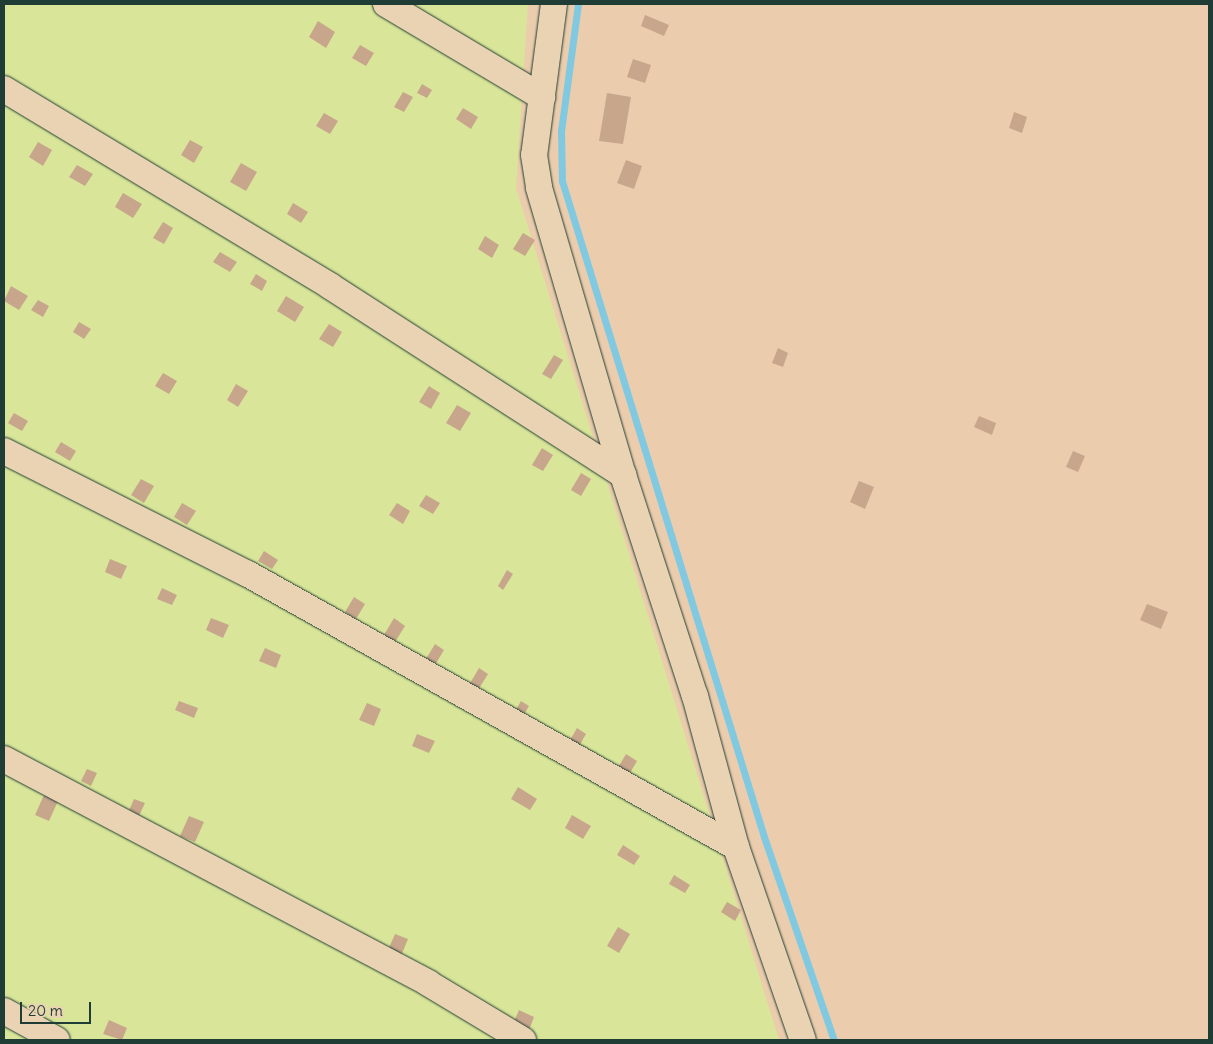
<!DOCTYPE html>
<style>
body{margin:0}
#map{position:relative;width:1213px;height:1044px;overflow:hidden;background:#ebcdad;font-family:Delius,sans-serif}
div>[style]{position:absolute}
.green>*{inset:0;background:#d9e699}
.stream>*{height:7px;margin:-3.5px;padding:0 3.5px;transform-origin:3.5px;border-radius:3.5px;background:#80c9e1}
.building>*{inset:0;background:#c7a68c}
.roads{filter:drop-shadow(0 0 1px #1f3d34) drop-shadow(0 0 1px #1f3d34)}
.minor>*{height:26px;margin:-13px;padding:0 13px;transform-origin:13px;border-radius:13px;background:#e9d3b2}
span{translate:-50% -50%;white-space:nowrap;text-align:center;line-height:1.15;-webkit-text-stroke:4.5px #e9d3b2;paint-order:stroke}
.frame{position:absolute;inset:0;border:5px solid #1f3d34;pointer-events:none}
.scale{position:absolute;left:20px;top:1002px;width:71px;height:22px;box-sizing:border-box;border:2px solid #1f3d34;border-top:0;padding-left:6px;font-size:15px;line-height:18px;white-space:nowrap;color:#1f3d34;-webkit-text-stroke:4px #e9d3b2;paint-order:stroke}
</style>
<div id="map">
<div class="green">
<i style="clip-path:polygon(4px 4px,528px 4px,516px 188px,779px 1040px,4px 1040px)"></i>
</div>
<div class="stream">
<i style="left:578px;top:4px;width:128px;rotate:97.6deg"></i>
<i style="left:561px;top:131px;width:50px;rotate:88.9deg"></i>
<i style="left:562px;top:181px;width:686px;rotate:72.88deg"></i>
<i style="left:764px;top:837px;width:215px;rotate:71deg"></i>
</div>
<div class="building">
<i style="clip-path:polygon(645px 15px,669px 25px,664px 36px,641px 26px)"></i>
<i style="clip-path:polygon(318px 21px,335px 32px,326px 48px,309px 37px)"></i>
<i style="clip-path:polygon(360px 45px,374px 53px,366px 66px,352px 58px)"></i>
<i style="clip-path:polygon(633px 59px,651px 65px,645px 83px,627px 77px)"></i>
<i style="clip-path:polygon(422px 84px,432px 90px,427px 98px,417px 93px)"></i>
<i style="clip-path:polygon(403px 92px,413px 97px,404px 112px,394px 107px)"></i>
<i style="clip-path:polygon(607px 93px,631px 97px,623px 144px,599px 141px)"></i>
<i style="clip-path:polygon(463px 108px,478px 117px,471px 129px,456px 119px)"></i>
<i style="clip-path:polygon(1014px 112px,1027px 117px,1022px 133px,1009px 128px)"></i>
<i style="clip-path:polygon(324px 113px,338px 121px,330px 134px,316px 126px)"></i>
<i style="clip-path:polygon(190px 140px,203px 147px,194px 163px,181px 155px)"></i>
<i style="clip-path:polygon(38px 142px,52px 150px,43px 166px,29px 157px)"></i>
<i style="clip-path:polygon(626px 160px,642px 166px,634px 189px,617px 183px)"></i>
<i style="clip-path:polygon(241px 163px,257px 172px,246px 191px,230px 182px)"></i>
<i style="clip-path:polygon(77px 165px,93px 174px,85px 186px,69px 177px)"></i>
<i style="clip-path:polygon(123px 193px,142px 204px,133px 218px,115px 207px)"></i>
<i style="clip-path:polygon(293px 203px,308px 212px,301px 223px,287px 214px)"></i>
<i style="clip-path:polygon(163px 222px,173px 228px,164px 244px,153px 238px)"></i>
<i style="clip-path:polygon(523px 233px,535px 240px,525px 256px,513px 249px)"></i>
<i style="clip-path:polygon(485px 236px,499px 245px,492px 258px,478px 249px)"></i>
<i style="clip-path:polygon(220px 252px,237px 262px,230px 272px,213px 262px)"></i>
<i style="clip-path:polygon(256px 274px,267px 281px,262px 291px,250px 284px)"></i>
<i style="clip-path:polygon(11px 286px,28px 296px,19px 310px,4px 301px)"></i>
<i style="clip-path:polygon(286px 296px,304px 307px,295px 322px,277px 311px)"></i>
<i style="clip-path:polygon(38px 300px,49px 306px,43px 317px,31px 310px)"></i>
<i style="clip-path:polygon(79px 322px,91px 329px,84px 339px,73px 332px)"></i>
<i style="clip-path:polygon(329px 324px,342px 332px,333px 347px,319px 339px)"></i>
<i style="clip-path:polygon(778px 348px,788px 353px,783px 367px,772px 363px)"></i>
<i style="clip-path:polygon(554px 355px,563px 360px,551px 379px,542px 374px)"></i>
<i style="clip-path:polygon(163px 373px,177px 381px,169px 394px,155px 386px)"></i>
<i style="clip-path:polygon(236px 384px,248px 391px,238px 407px,227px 400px)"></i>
<i style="clip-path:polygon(429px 386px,440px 393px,431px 409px,419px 402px)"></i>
<i style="clip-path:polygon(457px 405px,471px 413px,460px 431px,446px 423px)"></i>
<i style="clip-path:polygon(14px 413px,28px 421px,22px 431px,8px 423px)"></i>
<i style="clip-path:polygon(979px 416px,996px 423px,992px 435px,974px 427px)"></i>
<i style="clip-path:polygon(61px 442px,76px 451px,70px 461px,55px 452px)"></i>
<i style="clip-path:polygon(542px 448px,553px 455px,543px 471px,532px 465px)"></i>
<i style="clip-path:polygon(1073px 451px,1085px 456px,1078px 472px,1066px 467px)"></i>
<i style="clip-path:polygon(581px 473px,591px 479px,581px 496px,571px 490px)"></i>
<i style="clip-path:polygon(141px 479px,154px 486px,144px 503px,131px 495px)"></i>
<i style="clip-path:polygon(859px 481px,874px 487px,865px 509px,850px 502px)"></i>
<i style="clip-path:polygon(426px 495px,440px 503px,433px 514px,419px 506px)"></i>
<i style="clip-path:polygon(182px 503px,196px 511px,187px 525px,174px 517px)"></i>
<i style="clip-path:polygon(397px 503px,410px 511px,403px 524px,389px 515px)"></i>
<i style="clip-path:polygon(264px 551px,278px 560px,272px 569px,258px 561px)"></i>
<i style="clip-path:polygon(110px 559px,127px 566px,121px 579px,105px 572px)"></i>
<i style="clip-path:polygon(507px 570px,513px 574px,503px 590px,498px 586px)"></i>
<i style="clip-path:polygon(162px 588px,177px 595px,172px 605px,157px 599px)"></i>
<i style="clip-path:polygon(354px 597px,365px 604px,356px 619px,345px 612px)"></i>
<i style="clip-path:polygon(1147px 604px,1168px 612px,1161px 629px,1140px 620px)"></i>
<i style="clip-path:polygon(211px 618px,229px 625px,223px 638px,206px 630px)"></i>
<i style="clip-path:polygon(394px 618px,405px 626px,395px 642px,384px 635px)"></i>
<i style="clip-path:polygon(435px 644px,444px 650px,435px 665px,426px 659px)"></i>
<i style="clip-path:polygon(265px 648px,281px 655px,276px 668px,259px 661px)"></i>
<i style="clip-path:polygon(479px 668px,488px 674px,478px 690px,469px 685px)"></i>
<i style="clip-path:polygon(179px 701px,198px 708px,194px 718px,175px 710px)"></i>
<i style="clip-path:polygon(521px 701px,529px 706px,522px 718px,514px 713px)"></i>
<i style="clip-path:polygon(367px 703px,381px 709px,374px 726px,359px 720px)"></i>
<i style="clip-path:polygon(577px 728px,586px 734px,578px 748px,569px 742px)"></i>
<i style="clip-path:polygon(417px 734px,435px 741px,429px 753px,412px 746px)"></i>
<i style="clip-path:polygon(626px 754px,637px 761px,627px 778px,616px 771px)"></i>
<i style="clip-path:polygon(87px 769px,97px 773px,91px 786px,81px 781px)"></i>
<i style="clip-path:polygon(518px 787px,537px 799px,530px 810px,511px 799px)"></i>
<i style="clip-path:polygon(44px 795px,58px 801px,49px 821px,35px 815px)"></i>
<i style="clip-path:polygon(134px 799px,145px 803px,138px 818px,128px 813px)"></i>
<i style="clip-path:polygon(572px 815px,591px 826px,583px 839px,565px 828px)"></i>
<i style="clip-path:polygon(189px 816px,204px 822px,195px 842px,180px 836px)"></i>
<i style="clip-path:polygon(623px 845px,640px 856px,634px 865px,617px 855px)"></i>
<i style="clip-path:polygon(674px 875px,690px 885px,685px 893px,669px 884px)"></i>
<i style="clip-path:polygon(727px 902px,741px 910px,735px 921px,721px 912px)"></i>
<i style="clip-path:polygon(618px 927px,630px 934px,619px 953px,607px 946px)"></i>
<i style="clip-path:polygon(395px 934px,408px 939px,401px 956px,388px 950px)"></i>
<i style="clip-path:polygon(519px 1010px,534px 1017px,529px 1030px,513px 1024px)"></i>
<i style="clip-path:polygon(109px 1020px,127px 1028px,122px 1040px,103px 1034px)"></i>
</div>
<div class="roads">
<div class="minor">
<i style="left:386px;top:4px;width:182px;rotate:30.8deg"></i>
<i style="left:554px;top:4px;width:152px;rotate:97.5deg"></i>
<i style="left:534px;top:155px;width:33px;rotate:81deg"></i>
<i style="left:539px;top:188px;width:299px;rotate:73.7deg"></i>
<i style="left:623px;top:475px;width:232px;rotate:72deg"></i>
<i style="left:695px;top:696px;width:156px;rotate:74.8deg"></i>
<i style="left:736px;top:847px;width:204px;rotate:70.9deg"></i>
<i style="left:4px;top:89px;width:381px;rotate:31.1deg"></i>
<i style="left:330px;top:286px;width:349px;rotate:32.8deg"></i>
<i style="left:4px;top:451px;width:273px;rotate:26.8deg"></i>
<i style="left:248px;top:574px;width:559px;rotate:29.22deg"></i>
<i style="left:4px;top:759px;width:480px;rotate:27.8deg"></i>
<i style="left:428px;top:983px;width:111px;rotate:31deg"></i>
<i style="left:4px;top:1011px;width:60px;rotate:28.7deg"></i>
</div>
</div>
<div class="frame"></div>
<div class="scale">20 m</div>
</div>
